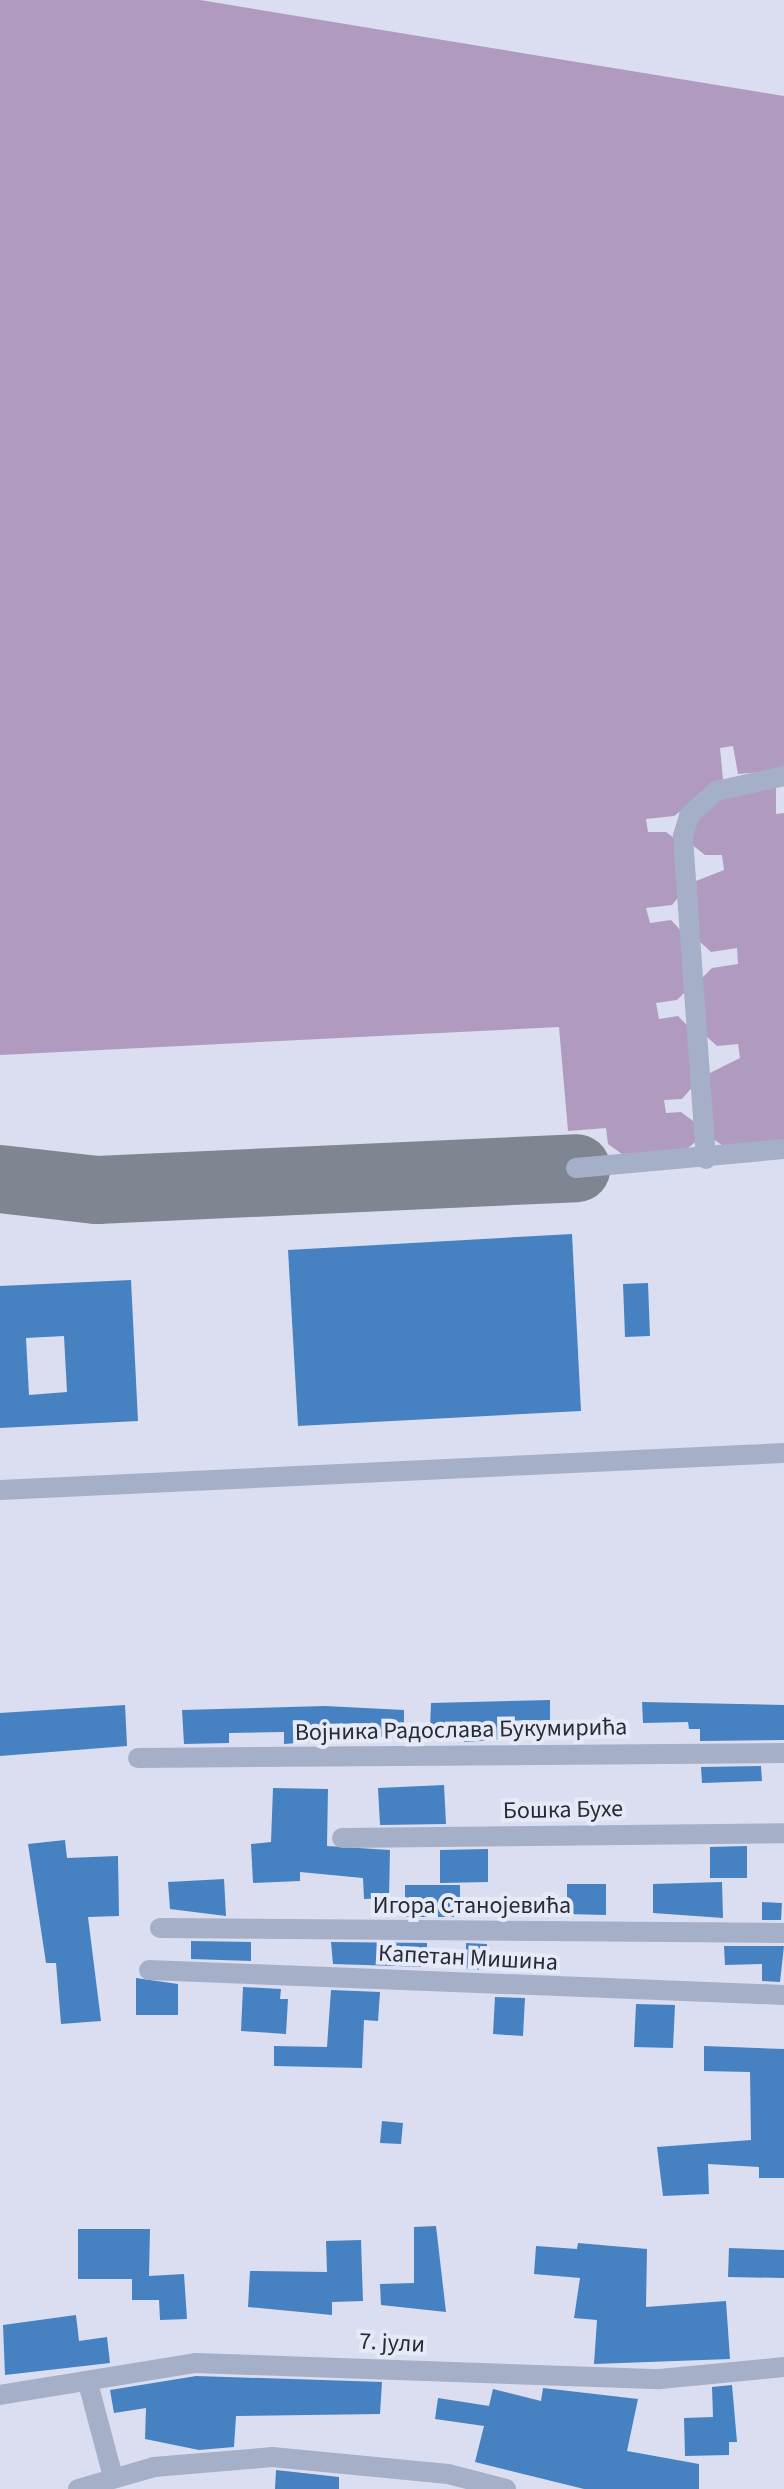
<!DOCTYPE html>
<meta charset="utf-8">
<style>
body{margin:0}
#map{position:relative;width:784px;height:2489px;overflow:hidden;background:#dadef0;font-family:"Source Sans 3",sans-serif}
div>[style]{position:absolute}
.green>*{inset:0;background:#b19abf}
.taxiway>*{height:68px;margin:-34px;padding:0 34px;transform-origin:34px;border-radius:34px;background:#808592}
.building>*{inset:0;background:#4682c2}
.minor>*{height:20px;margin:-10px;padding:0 10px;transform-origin:10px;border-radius:10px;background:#a6afc8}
span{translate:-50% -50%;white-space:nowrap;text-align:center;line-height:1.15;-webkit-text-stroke:8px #e6e9f8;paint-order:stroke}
.street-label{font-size:24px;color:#272c34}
</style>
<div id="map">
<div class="green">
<i style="clip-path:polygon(0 0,200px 0,784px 96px,784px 770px,738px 774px,733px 746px,720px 748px,723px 779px,674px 816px,646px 819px,648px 832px,666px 832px,678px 841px,681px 894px,672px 905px,646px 908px,650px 923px,671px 920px,683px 933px,687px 990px,677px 1000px,656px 1003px,659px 1019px,678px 1016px,689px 1027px,694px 1085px,682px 1099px,664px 1100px,666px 1113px,681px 1112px,697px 1124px,698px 1140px,684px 1151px,622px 1154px,608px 1144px,606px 1128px,568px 1131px,559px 1027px,0 1055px)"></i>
<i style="clip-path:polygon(776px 785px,776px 814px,784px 813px,784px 1140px,725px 1147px,710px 1137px,706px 1075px,740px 1058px,738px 1044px,717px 1046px,705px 1035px,700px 980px,712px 968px,738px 964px,737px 948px,711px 952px,698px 940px,696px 881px,724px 870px,722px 855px,705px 855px,691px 844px,694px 824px,714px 798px)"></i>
</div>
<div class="taxiway">
<i style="left:0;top:1179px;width:98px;rotate:6.5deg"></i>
<i style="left:97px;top:1190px;width:480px;rotate:-2.6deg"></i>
</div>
<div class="building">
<i style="clip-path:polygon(572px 1234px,581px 1411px,298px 1426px,288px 1250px)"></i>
<i style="clip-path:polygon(evenodd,131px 1280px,138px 1421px,0 1428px,0 1286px,131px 1280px,64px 1336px,67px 1392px,29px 1395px,26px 1338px,64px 1336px)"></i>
<i style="clip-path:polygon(648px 1283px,650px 1336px,625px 1337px,623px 1284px)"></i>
<i style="clip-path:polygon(550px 1700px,550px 1736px,464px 1742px,464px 1729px,430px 1728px,431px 1703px)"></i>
<i style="clip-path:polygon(642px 1702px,784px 1705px,784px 1740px,700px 1741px,700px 1729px,689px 1729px,688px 1722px,643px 1723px)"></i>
<i style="clip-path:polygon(125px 1705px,127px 1746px,0 1756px,0 1713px)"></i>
<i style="clip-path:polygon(325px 1706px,404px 1710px,404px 1735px,284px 1744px,284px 1732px,229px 1733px,229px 1743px,184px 1744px,182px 1710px)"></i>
<i style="clip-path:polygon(761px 1766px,762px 1781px,702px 1783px,701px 1767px)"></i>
<i style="clip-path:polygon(444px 1785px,446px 1824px,380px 1825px,378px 1788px)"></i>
<i style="clip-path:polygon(273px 1788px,328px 1789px,327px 1846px,390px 1850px,389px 1898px,364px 1899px,363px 1878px,300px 1872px,300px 1881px,253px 1883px,251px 1844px,271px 1842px)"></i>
<i style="clip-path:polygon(65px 1840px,67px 1858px,118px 1856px,119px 1916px,88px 1917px,101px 2021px,61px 2024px,56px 1963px,46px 1963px,28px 1844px)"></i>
<i style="clip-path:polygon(747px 1846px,747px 1878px,710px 1878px,710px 1847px)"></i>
<i style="clip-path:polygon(488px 1849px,488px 1882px,440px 1883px,440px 1850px)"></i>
<i style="clip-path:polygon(224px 1879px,226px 1916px,170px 1909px,168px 1882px)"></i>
<i style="clip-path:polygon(722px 1882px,723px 1918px,653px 1913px,653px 1884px)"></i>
<i style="clip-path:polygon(567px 1884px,606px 1884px,606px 1915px,567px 1914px)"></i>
<i style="clip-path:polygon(405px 1885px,460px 1885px,460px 1917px,405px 1917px)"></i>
<i style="clip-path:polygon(762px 1902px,782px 1903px,781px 1920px,762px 1920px)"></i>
<i style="clip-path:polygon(191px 1941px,251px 1942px,251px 1961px,191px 1959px)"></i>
<i style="clip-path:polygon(331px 1942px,427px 1943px,427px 1967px,333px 1964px)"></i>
<i style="clip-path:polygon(466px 1943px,487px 1944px,486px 1970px,466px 1969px)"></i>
<i style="clip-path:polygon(724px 1946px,784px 1946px,780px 1982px,762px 1981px,762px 1964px,725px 1965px)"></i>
<i style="clip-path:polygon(136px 1978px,178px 1984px,178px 2015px,136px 2015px)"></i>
<i style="clip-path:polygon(243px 1987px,281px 1989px,280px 1999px,288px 1999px,286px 2034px,241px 2031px)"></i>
<i style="clip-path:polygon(331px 1990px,380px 1992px,378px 2021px,364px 2020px,362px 2068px,274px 2066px,274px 2046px,327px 2047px)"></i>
<i style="clip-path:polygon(495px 1997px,525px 1998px,523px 2036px,493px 2034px)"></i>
<i style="clip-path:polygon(636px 2004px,675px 2005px,673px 2048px,634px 2047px)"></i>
<i style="clip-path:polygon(704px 2046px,784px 2049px,784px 2178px,759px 2178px,759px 2167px,708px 2164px,709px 2194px,663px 2196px,657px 2147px,751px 2140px,750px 2072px,704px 2071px)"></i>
<i style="clip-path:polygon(382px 2121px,403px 2123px,401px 2144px,380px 2143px)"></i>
<i style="clip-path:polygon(436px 2226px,446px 2312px,381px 2305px,380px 2284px,414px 2283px,414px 2227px)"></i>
<i style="clip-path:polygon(78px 2229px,150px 2229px,149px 2276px,184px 2274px,187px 2319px,160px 2320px,159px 2300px,132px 2300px,132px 2279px,78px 2279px)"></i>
<i style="clip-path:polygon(361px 2240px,363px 2301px,332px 2302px,332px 2315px,248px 2307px,250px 2271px,327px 2272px,326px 2241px)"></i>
<i style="clip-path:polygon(578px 2243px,647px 2249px,646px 2307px,726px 2301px,730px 2359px,594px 2364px,597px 2320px,574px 2318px,580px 2278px,534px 2274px,536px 2246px,577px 2249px)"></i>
<i style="clip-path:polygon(729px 2248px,784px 2250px,784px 2278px,728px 2277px)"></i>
<i style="clip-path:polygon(76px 2315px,79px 2341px,107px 2337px,110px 2363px,5px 2375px,3px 2325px)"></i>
<i style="clip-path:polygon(196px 2376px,382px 2382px,380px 2414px,236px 2416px,234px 2447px,199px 2450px,145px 2439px,146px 2408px,114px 2413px,110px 2390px)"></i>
<i style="clip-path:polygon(732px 2385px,737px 2442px,729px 2442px,729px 2455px,685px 2456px,684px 2418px,713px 2417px,712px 2387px)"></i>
<i style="clip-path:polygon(543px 2388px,638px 2399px,627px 2451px,699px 2464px,699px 2489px,584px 2489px,475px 2462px,484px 2426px,435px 2419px,438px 2398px,489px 2406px,493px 2389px,541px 2401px)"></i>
<i style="clip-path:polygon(276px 2470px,339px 2477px,339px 2489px,275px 2489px)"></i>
</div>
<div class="minor">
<i style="left:706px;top:1159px;width:324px;rotate:-94.1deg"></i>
<i style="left:683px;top:836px;width:21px;rotate:-73deg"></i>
<i style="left:689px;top:816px;width:37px;rotate:-43deg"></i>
<i style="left:716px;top:791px;width:70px;rotate:-12.4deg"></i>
<i style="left:576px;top:1168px;width:209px;rotate:-5.2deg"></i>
<i style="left:0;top:1490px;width:785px;rotate:-2.7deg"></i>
<i style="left:138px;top:1758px;width:646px;rotate:-0.44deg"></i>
<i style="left:342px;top:1838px;width:442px;rotate:-0.6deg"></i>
<i style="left:160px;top:1928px;width:624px;rotate:0.46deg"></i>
<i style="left:149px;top:1970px;width:635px;rotate:2.25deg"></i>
<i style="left:88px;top:2383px;width:97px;rotate:75.1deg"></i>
<i style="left:0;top:2395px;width:198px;rotate:-9.3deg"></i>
<i style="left:195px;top:2363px;width:465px;rotate:2deg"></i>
<i style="left:660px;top:2379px;width:125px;rotate:-5.5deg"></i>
<i style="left:78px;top:2489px;width:79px;rotate:-16.1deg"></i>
<i style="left:154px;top:2467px;width:118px;rotate:-4.8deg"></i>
<i style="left:272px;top:2457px;width:177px;rotate:5.5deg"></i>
<i style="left:448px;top:2474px;width:60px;rotate:14.5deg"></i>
</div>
<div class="street-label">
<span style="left:461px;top:1730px;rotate:-1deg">Војника Радослава Букумирића</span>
<span style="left:563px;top:1810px;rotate:-1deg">Бошка Бухе</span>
<span style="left:472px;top:1906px">Игора Станојевића</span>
<span style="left:468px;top:1958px;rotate:3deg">Капетан Мишина</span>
<span style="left:392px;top:2343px;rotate:3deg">7. јули</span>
</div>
</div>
